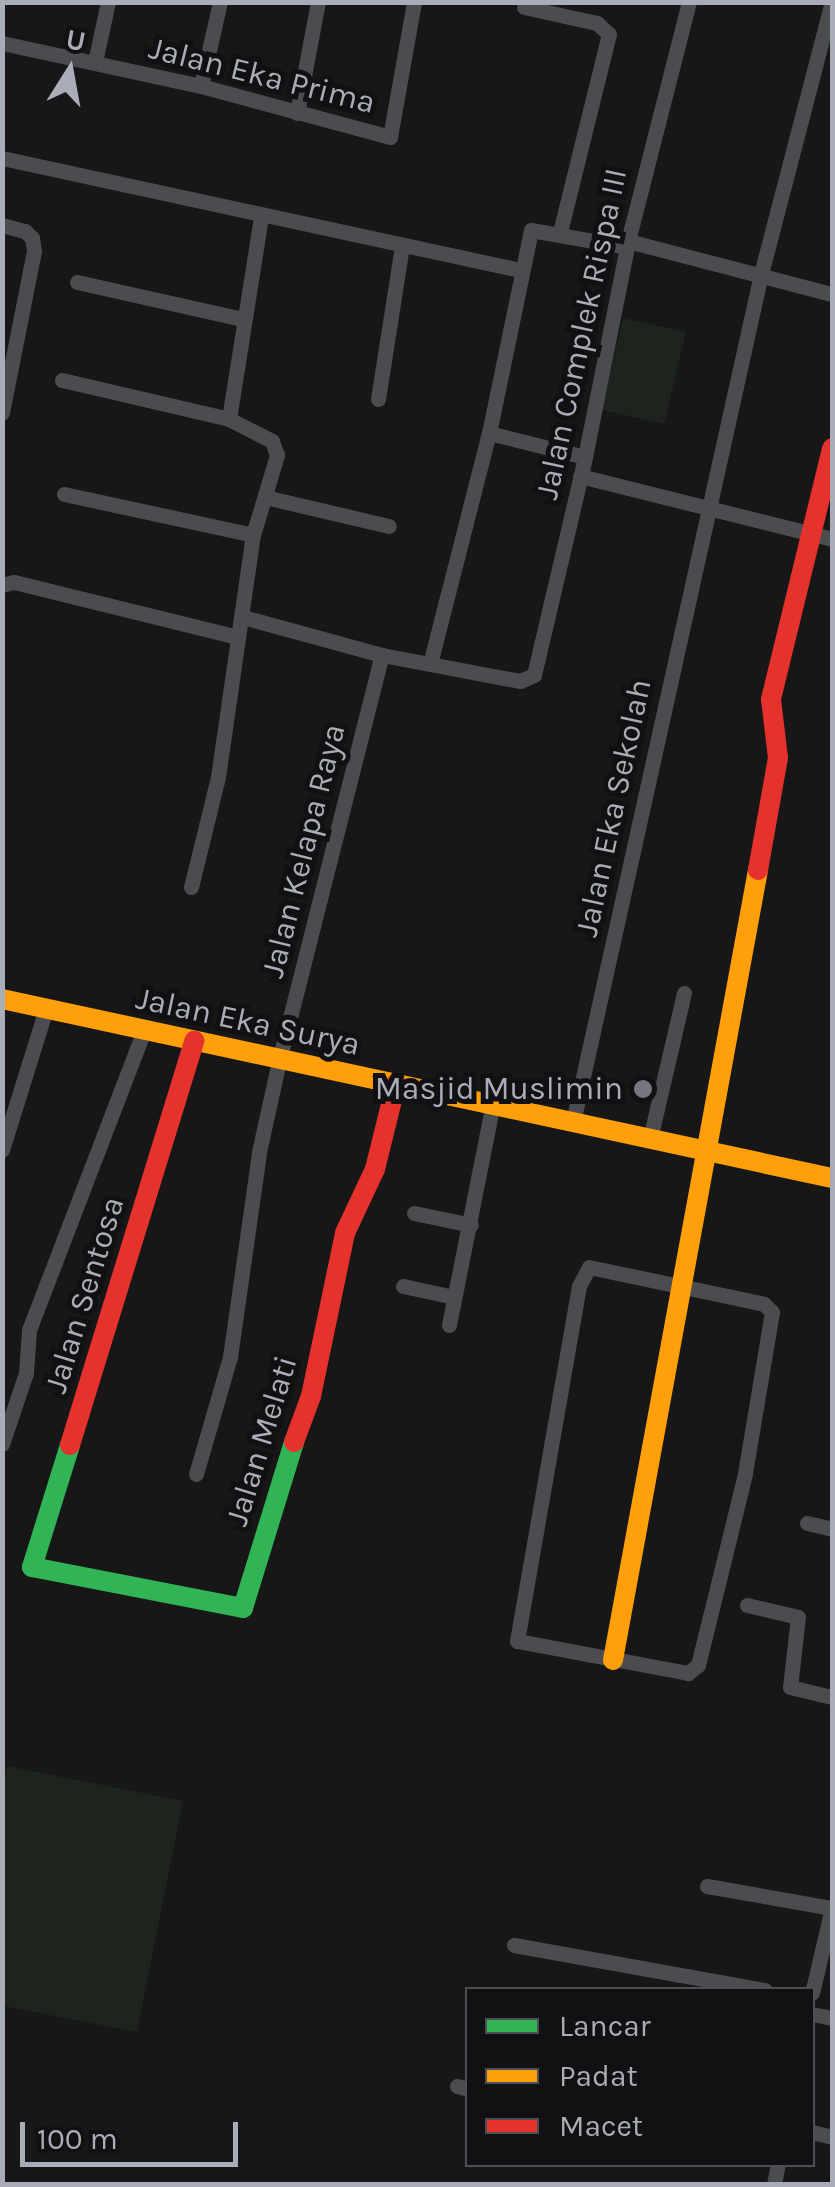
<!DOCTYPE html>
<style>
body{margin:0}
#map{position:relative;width:835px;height:2187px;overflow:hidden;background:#171717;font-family:Karla,sans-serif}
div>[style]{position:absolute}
.green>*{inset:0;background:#1d241e}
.street>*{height:15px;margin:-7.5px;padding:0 7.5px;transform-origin:7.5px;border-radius:7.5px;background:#4b4c50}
.fast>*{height:20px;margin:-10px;padding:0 10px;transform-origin:10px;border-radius:10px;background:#30b455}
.slow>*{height:20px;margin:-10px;padding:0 10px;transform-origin:10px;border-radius:10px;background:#ff9f0a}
.jam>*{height:20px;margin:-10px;padding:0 10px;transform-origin:10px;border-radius:10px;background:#e5322d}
.dots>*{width:28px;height:28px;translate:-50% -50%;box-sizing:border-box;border:5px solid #111113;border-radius:50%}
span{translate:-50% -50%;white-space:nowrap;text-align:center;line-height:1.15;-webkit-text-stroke:10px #111113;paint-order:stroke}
.street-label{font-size:32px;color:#a8adb8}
.poi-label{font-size:32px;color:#a8adb8}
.right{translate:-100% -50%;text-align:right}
.frame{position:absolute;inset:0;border:5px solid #a8adb8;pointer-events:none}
.legend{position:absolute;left:465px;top:1987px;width:350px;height:180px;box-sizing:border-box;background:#111113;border:2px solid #4d4f55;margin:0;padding:12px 18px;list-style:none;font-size:30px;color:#a8adb8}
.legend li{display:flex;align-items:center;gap:20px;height:50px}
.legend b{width:50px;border:2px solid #4d4f55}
.north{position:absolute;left:20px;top:20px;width:100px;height:100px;-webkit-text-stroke:8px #111113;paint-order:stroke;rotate:11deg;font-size:28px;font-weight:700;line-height:40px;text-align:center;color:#a8adb8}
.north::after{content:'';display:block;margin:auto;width:35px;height:45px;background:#a8adb8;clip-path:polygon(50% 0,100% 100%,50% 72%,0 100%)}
.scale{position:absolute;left:20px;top:2122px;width:218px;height:45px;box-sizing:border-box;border:5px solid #a8adb8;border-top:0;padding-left:12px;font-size:30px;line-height:35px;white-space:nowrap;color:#a8adb8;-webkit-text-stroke:8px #111113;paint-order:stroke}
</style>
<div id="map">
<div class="green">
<i style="clip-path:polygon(623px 318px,686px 332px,664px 424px,602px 410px)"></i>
<i style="clip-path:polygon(7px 1766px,183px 1801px,137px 2032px,3px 2006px,2px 1790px)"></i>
</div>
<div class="street">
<i style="left:524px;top:7px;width:75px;rotate:12.4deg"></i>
<i style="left:597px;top:23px;width:16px;rotate:43deg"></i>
<i style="left:609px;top:34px;width:204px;rotate:103.9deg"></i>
<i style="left:2px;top:43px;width:204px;rotate:12.2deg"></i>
<i style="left:201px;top:86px;width:196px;rotate:15.1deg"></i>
<i style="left:390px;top:137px;width:137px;rotate:-79.9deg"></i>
<i style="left:95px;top:62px;width:61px;rotate:-77.8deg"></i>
<i style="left:201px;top:86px;width:86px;rotate:-77.3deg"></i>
<i style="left:297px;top:113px;width:113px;rotate:-79.3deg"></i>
<i style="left:2px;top:158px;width:530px;rotate:12.2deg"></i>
<i style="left:2px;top:225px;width:24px;rotate:15deg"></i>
<i style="left:25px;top:231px;width:10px;rotate:45deg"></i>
<i style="left:32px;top:238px;width:13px;rotate:81deg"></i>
<i style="left:34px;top:251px;width:165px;rotate:101.2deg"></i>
<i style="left:628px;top:241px;width:211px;rotate:14.6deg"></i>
<i style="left:77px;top:282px;width:169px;rotate:12.6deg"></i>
<i style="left:62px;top:380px;width:171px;rotate:13.1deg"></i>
<i style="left:378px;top:399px;width:155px;rotate:-81.1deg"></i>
<i style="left:489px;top:433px;width:99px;rotate:14deg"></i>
<i style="left:580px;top:476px;width:260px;rotate:14deg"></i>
<i style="left:64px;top:494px;width:193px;rotate:12.2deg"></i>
<i style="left:265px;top:497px;width:127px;rotate:13.2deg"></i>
<i style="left:2px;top:585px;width:12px;rotate:-14deg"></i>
<i style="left:14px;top:582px;width:231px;rotate:13.8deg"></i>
<i style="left:243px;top:617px;width:144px;rotate:15.3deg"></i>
<i style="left:382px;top:655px;width:140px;rotate:10.7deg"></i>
<i style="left:520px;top:681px;width:15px;rotate:-23deg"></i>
<i style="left:534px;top:675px;width:224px;rotate:-76.8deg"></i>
<i style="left:585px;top:457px;width:220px;rotate:-78.7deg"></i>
<i style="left:628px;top:241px;width:247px;rotate:-75.7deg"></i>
<i style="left:430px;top:664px;width:238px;rotate:-75.7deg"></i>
<i style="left:489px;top:433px;width:207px;rotate:-78.3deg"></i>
<i style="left:531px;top:230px;width:97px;rotate:10deg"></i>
<i style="left:191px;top:887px;width:113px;rotate:-76.2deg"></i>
<i style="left:218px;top:777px;width:245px;rotate:-81.8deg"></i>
<i style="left:253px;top:535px;width:84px;rotate:-73.3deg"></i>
<i style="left:277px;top:455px;width:15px;rotate:-110deg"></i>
<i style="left:272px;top:441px;width:48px;rotate:-152.9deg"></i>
<i style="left:229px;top:419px;width:205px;rotate:-81deg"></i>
<i style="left:573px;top:1122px;width:869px;rotate:-77.5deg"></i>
<i style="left:761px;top:274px;width:281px;rotate:-75.4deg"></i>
<i style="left:650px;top:1139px;width:150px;rotate:-76.9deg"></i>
<i style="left:2px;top:1150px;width:148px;rotate:-72.7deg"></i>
<i style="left:414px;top:1213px;width:58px;rotate:11.9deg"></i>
<i style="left:589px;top:1267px;width:179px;rotate:11.9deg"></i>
<i style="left:764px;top:1304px;width:11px;rotate:45deg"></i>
<i style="left:772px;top:1312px;width:164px;rotate:99.5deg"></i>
<i style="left:745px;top:1474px;width:197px;rotate:103.8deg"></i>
<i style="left:698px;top:1665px;width:13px;rotate:141deg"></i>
<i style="left:688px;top:1673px;width:174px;rotate:-169.4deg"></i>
<i style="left:517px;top:1641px;width:360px;rotate:-80.1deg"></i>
<i style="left:579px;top:1286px;width:21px;rotate:-62deg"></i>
<i style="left:403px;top:1286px;width:52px;rotate:12.2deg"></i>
<i style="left:449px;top:1325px;width:221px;rotate:-78.8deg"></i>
<i style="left:2px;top:1444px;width:75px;rotate:-71.3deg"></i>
<i style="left:26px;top:1373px;width:43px;rotate:-86deg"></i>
<i style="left:29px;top:1330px;width:320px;rotate:-69deg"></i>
<i style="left:196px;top:1474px;width:122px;rotate:-73.8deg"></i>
<i style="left:230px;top:1357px;width:207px;rotate:-81.9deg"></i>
<i style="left:259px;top:1152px;width:93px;rotate:-77.6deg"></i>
<i style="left:279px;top:1061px;width:419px;rotate:-75.8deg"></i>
<i style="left:807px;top:1523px;width:26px;rotate:13deg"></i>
<i style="left:747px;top:1605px;width:52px;rotate:13.2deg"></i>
<i style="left:798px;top:1617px;width:70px;rotate:96.5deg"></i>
<i style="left:790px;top:1687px;width:43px;rotate:13.4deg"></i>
<i style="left:707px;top:1886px;width:127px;rotate:10deg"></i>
<i style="left:832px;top:1908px;width:87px;rotate:103.2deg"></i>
<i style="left:514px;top:1945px;width:255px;rotate:10.2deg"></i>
<i style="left:812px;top:2014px;width:20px;rotate:11deg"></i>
<i style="left:457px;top:2086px;width:11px;rotate:15deg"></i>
<i style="left:812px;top:2132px;width:21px;rotate:14deg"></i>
<i style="left:774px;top:2184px;width:20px;rotate:-79deg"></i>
</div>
<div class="fast">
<i style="left:70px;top:1445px;width:128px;rotate:107.3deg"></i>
<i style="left:32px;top:1567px;width:215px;rotate:11deg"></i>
<i style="left:243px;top:1608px;width:174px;rotate:-72.9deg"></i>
</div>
<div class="slow">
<i style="left:2px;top:999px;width:849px;rotate:12.17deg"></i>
<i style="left:613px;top:1660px;width:803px;rotate:-79.6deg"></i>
</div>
<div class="jam">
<i style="left:758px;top:870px;width:114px;rotate:-79.9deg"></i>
<i style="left:778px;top:758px;width:59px;rotate:-96.8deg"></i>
<i style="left:771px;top:699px;width:258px;rotate:-76.3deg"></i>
<i style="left:294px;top:1442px;width:49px;rotate:-69.7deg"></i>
<i style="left:311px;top:1396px;width:167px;rotate:-78.2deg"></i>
<i style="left:345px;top:1233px;width:71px;rotate:-64.9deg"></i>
<i style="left:375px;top:1169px;width:88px;rotate:-76.1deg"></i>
<i style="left:70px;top:1445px;width:423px;rotate:-72.9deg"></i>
</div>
<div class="dots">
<i style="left:643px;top:1089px;background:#757880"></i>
</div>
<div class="street-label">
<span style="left:262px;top:76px;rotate:14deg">Jalan Eka Prima</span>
<span style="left:582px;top:334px;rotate:-78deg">Jalan Complek Rispa III</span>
<span style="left:614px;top:808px;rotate:-78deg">Jalan Eka Sekolah</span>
<span style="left:304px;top:851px;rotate:-76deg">Jalan Kelapa Raya</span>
<span style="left:248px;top:1022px;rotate:12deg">Jalan Eka Surya</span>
<span style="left:85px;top:1295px;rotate:-73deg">Jalan Sentosa</span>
<span style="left:262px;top:1441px;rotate:-73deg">Jalan Melati</span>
</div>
<div class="poi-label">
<span class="right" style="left:623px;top:1089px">Masjid Muslimin</span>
</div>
<div class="frame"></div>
<ul class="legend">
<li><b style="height:12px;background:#30b455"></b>Lancar</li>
<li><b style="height:12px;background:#ff9f0a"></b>Padat</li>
<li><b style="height:12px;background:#e5322d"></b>Macet</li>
</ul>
<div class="north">U</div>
<div class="scale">100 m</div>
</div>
